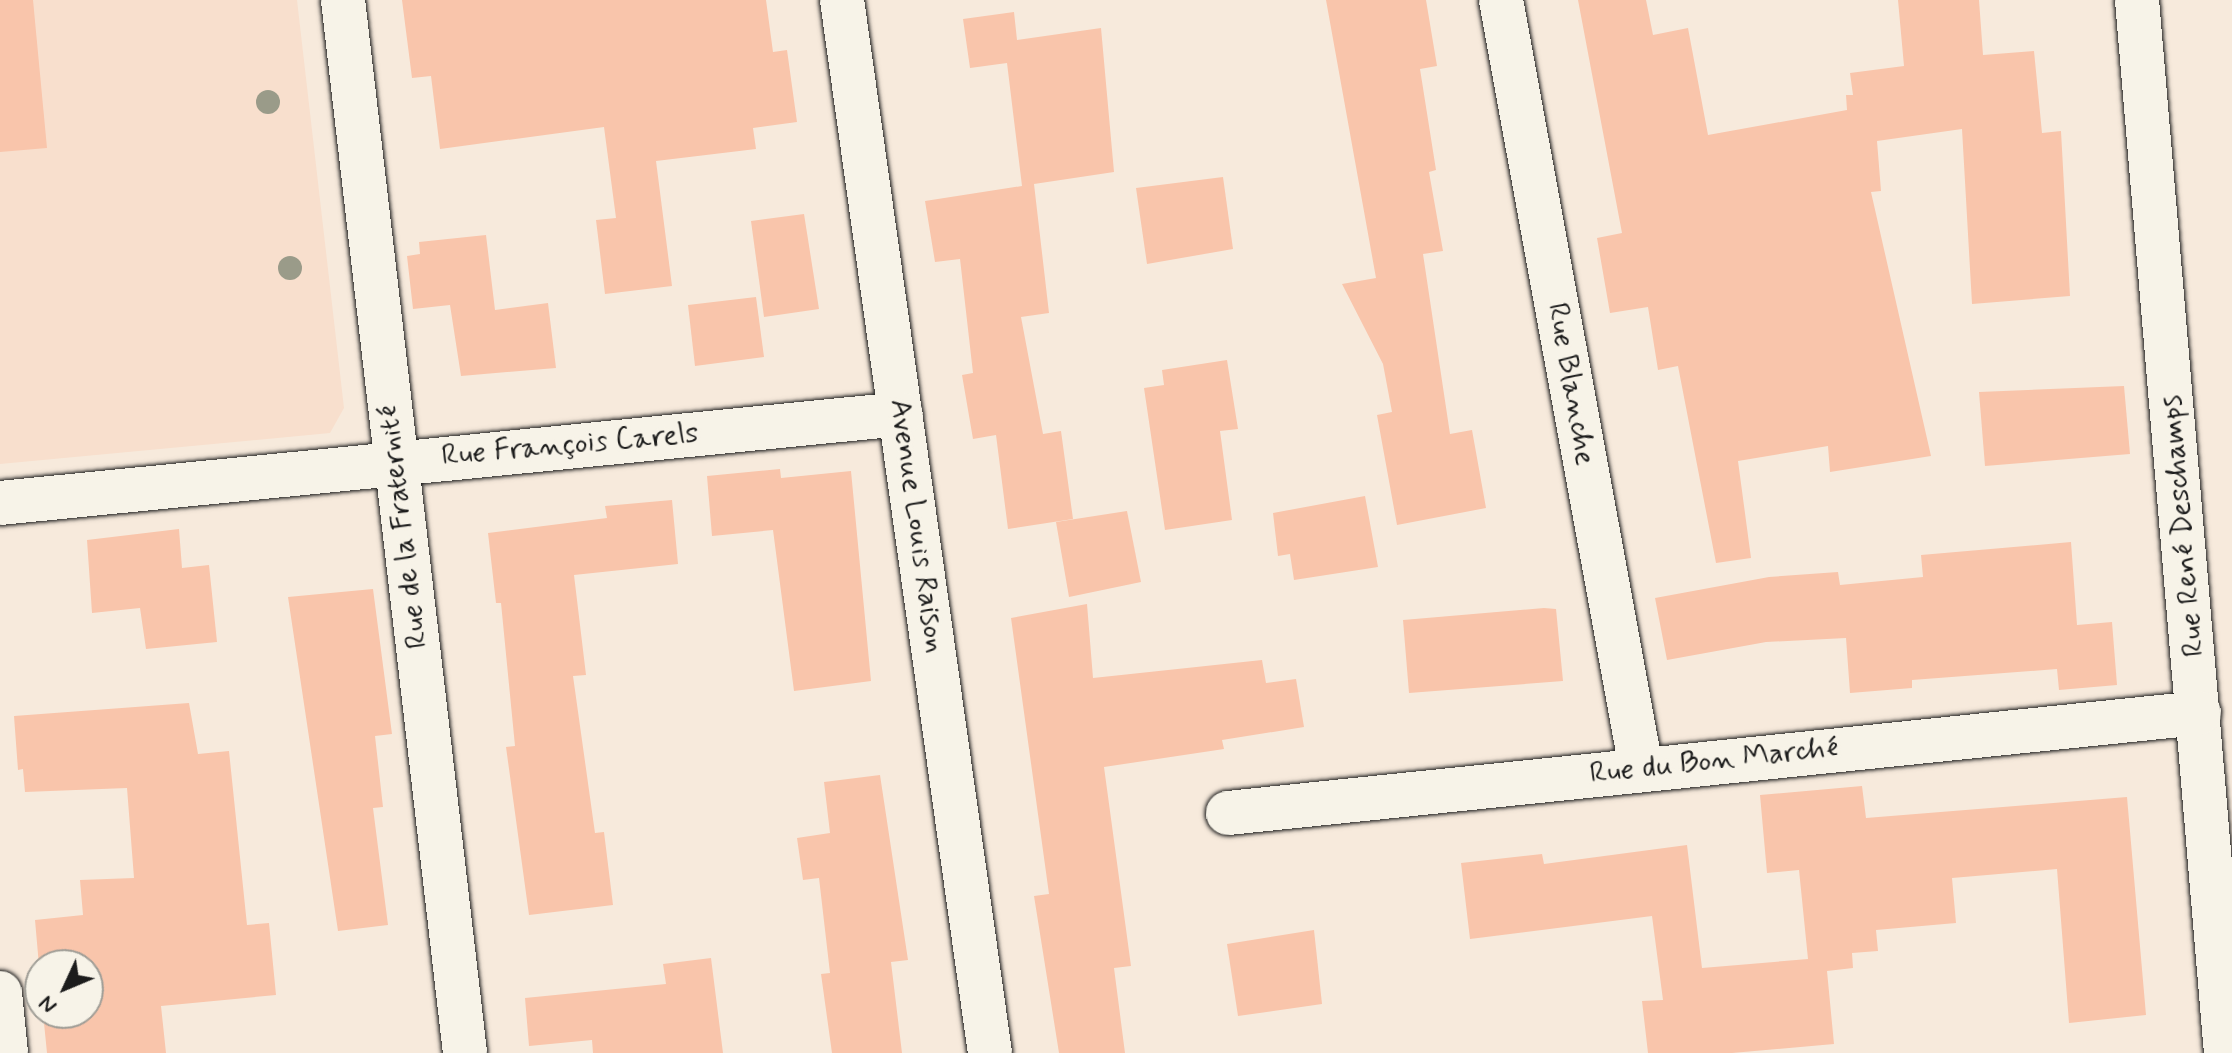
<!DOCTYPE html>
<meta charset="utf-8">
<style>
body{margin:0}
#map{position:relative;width:2232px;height:1053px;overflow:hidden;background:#f7eadc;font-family:Mynerve,sans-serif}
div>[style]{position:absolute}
.built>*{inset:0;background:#f8dfcd}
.building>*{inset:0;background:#f9c5ab}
.roads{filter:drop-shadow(0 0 2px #1c1c1c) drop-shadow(0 0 2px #1c1c1c)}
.minor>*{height:44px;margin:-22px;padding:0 22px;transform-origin:22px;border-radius:22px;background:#f7f3e8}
.trees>*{width:24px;height:24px;margin:-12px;border-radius:50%;background:#9a9b89}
span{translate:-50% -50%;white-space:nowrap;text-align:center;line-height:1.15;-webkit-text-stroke:7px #f7f3e8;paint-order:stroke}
.street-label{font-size:30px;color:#1c1c1c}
.north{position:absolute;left:24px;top:949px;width:80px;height:80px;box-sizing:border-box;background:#f7f3e8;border:2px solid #9f9d96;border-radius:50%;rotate:226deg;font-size:22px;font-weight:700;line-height:32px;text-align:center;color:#1c1c1c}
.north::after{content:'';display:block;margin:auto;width:28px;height:36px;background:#1c1c1c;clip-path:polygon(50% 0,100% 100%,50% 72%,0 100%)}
</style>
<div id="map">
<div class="built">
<i style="clip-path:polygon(0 0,297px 0,344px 408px,330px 433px,0 464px)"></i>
</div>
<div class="building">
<i style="clip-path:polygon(0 0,33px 0,47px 148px,0 152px)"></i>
<i style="clip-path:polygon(402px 0,766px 0,773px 52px,787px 50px,797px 122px,753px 128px,756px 149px,656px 161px,672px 286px,605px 294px,596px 220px,616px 218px,604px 127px,440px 149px,431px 76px,412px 78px)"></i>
<i style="clip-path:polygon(1326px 0,1426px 0,1437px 66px,1420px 69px,1436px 170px,1429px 172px,1443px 251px,1423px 254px,1450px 434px,1472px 430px,1486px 508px,1397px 525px,1377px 415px,1392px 412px,1383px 364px,1342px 284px,1376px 278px)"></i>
<i style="clip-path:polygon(1578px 0,1646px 0,1653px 35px,1688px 28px,1708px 135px,1847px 110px,1846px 95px,1853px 95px,1850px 73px,1904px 66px,1898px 0,1979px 0,1983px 55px,2034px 51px,2042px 133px,2061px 131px,2070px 296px,1972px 304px,1962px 129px,1877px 141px,1881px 191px,1871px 192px,1931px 456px,1830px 472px,1828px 446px,1738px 461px,1751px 558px,1716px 563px,1678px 366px,1658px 370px,1648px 307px,1610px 313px,1597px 238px,1622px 233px)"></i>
<i style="clip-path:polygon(1014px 12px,1017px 40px,1101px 28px,1114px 172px,1034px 184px,1049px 313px,1021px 317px,1043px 434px,1061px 431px,1073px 519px,1008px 529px,996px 435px,973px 439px,962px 375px,973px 373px,960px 259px,935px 262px,925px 201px,1022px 186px,1007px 63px,970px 68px,963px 19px)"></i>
<i style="clip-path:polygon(1223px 177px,1233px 249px,1147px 264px,1136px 188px)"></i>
<i style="clip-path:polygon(804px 214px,819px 309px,764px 317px,751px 221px)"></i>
<i style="clip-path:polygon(486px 235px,495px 310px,548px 303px,556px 368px,461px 376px,450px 305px,413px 309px,407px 256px,420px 254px,419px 242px)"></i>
<i style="clip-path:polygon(756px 297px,764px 357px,695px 366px,688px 305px)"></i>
<i style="clip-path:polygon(1227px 360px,1238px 429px,1220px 431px,1232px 520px,1165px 530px,1144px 388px,1164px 385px,1162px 370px)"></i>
<i style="clip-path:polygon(2124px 386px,2130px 454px,1985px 466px,1979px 392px)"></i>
<i style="clip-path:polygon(780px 469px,781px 478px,851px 471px,871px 681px,794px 691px,773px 530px,712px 536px,707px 476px)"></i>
<i style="clip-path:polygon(1365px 496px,1378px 567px,1294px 580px,1290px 554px,1278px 556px,1273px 513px)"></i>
<i style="clip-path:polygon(672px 500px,678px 564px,574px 575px,586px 675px,573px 676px,595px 833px,604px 832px,613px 905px,529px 915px,506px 747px,515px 746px,501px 603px,496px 603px,488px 533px,607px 518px,605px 506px)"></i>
<i style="clip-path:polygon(1127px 511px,1141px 582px,1069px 597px,1056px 522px)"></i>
<i style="clip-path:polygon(179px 529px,182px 568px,209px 565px,217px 642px,146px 649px,140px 608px,92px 613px,87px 540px)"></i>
<i style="clip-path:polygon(2071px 542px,2077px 625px,2112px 622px,2117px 685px,2059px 690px,2057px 669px,1912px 680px,1912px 688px,1850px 693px,1846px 638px,1766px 642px,1667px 660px,1655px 598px,1769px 577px,1838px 572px,1840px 585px,1923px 577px,1921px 555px)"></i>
<i style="clip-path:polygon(373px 589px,392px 734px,375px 736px,383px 807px,373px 808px,388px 925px,338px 931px,288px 597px)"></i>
<i style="clip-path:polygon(1087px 604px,1093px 678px,1262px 660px,1266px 683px,1296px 679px,1304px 727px,1222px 740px,1224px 749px,1104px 767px,1131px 966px,1114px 968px,1125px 1053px,1059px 1053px,1034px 896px,1049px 894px,1011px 618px)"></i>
<i style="clip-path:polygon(1544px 608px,1556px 609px,1563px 681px,1409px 693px,1403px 620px)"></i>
<i style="clip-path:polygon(189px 703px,198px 754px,229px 751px,247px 925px,269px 923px,276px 995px,161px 1006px,166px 1053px,47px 1053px,43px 1013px,88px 1013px,88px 965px,40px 965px,40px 977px,35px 920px,83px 915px,80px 880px,134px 878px,127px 788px,25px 792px,23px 769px,18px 770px,14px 716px)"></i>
<i style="clip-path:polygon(880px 775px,908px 960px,891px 962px,902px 1053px,832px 1053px,821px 974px,830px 973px,819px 878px,803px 880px,797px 838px,830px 833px,824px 782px)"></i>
<i style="clip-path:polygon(1862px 786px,1866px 818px,2127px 797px,2146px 1015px,2069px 1023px,2057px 869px,1952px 878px,1956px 923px,1876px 930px,1878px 951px,1852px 953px,1853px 968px,1827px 971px,1834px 1044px,1732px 1053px,1648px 1053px,1642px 1001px,1663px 1000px,1652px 916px,1470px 939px,1461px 863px,1542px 854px,1544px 864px,1687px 845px,1702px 968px,1808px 959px,1799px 870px,1767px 873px,1760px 795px)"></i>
<i style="clip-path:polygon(1314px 930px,1322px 1004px,1238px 1016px,1227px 944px)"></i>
<i style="clip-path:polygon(711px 958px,723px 1053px,593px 1053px,592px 1040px,529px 1046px,525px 998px,666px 984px,663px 964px)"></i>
</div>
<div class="roads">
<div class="minor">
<i style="left:343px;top:0;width:1060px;rotate:83.39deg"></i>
<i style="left:842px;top:0;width:1063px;rotate:82deg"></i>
<i style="left:1501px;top:0;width:781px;rotate:79.67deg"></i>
<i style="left:2137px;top:0;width:1057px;rotate:85.17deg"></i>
<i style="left:0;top:503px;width:905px;rotate:-5.64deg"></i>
<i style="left:1228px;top:813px;width:976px;rotate:-5.88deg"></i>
<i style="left:0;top:993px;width:60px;rotate:84.3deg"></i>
</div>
</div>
<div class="trees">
<i style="left:268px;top:102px"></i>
<i style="left:290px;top:268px"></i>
</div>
<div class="street-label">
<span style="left:1571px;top:384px;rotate:80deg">Rue Blanche</span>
<span style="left:570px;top:445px;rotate:-5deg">Rue François Carels</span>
<span style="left:917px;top:526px;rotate:82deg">Avenue Louis Raison</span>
<span style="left:2183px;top:526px;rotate:-95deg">Rue René Deschamps</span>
<span style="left:403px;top:527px;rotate:-97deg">Rue de la Fraternité</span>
<span style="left:1714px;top:761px;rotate:-6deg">Rue du Bon Marché</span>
</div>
<div class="north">N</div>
</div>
